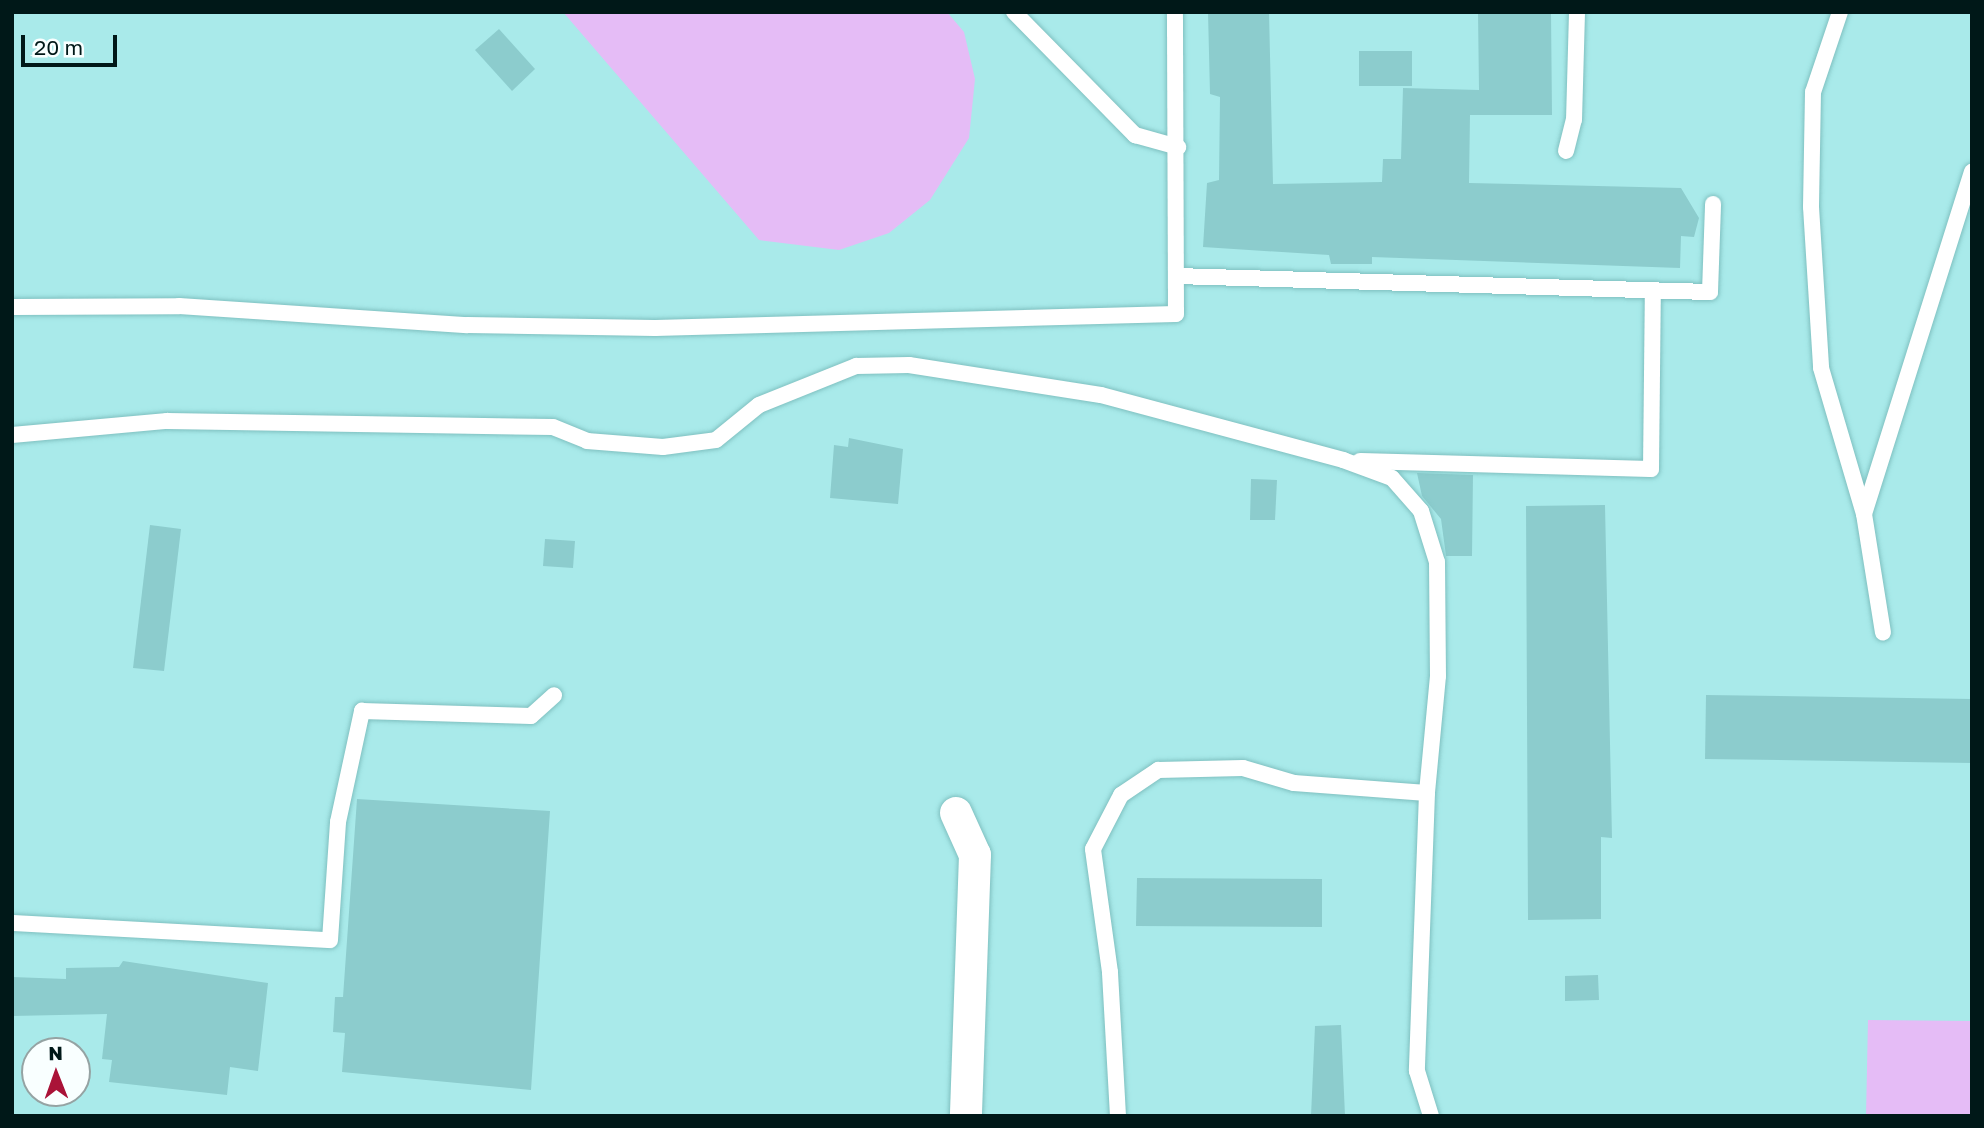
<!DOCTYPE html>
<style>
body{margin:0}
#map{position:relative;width:1984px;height:1128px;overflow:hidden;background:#a9eaea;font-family:"Golos Text",sans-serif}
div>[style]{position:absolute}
.green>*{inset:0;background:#e5bcf6}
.building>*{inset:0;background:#8ccccd}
.roads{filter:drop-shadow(0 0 2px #7fc0c0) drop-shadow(0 0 2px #7fc0c0)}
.lane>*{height:16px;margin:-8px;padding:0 8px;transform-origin:8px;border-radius:8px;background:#fff}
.street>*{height:32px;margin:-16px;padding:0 16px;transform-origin:16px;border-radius:16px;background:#fff}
span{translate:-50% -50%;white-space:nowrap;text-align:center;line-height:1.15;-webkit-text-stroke:5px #f9ffff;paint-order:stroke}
.frame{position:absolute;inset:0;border:14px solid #001818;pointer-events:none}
.north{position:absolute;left:21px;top:1037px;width:70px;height:70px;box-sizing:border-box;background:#f9ffff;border:2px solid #95a3a3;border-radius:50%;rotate:359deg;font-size:19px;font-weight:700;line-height:28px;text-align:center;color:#001818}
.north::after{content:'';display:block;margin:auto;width:24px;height:32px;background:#aa1338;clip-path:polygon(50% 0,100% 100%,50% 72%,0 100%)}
.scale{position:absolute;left:21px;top:35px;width:96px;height:32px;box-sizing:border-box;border:4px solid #001818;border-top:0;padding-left:9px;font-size:21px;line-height:24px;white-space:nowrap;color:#001818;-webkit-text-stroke:5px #f9ffff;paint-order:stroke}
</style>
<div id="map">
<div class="green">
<i style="clip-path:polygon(563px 12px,947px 12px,964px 32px,975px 79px,969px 138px,930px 200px,889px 233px,839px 250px,759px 240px)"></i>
<i style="clip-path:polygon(1868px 1020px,1972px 1021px,1972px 1116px,1866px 1116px)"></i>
</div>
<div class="building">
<i style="clip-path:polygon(1208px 12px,1269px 12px,1273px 184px,1382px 182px,1383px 159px,1401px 159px,1403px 88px,1479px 90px,1478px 12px,1551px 12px,1552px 115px,1470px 115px,1469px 183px,1681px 188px,1699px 218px,1694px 237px,1681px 236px,1680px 268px,1372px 257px,1372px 264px,1331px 264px,1329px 255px,1203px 247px,1207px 183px,1219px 180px,1220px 97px,1210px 94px)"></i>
<i style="clip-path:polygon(499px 29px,535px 69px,512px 91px,475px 50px)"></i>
<i style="clip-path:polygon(1359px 51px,1412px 51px,1412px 86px,1359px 86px)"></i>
<i style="clip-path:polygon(849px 438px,903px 449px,898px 504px,830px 498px,834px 445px,848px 447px)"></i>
<i style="clip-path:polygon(1417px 473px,1473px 475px,1472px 556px,1446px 556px,1441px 519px,1422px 496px)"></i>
<i style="clip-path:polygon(1251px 479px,1277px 480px,1275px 520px,1250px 520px)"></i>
<i style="clip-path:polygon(1605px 505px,1612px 838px,1601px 837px,1601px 919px,1528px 920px,1526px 506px)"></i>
<i style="clip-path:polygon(150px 525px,181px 529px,164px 671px,133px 668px)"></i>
<i style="clip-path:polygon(545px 539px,575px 541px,573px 568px,543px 566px)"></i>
<i style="clip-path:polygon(1706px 695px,1972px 699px,1972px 763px,1705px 759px)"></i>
<i style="clip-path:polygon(357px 799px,550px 811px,531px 1090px,342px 1072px,345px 1033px,333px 1032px,335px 997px,343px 997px)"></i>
<i style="clip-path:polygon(1137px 878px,1322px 879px,1322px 927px,1136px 926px)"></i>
<i style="clip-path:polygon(123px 961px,268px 983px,258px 1071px,230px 1067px,227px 1095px,109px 1082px,112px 1060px,102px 1059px,107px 1014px,12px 1016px,12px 977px,66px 979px,66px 968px,119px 967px)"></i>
<i style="clip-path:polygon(1598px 975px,1599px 1000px,1565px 1001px,1565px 976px)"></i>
<i style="clip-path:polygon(1341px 1025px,1345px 1116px,1311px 1116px,1315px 1026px)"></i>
</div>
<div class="roads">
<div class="lane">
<i style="left:1014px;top:12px;width:173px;rotate:45.5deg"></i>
<i style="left:1135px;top:135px;width:45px;rotate:15.6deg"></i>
<i style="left:1840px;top:12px;width:84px;rotate:108.6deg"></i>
<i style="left:1813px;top:92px;width:115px;rotate:91deg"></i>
<i style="left:1811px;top:207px;width:161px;rotate:86.4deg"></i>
<i style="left:1821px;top:368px;width:152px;rotate:73.6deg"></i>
<i style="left:1864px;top:514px;width:359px;rotate:-72.5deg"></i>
<i style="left:1566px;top:151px;width:32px;rotate:-76deg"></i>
<i style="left:1574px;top:120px;width:108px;rotate:-88.4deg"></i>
<i style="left:1176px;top:276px;width:534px;rotate:1.72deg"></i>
<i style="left:1710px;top:292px;width:88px;rotate:-88deg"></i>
<i style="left:12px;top:307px;width:167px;rotate:-0.3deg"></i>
<i style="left:179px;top:306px;width:289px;rotate:3.8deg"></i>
<i style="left:467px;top:325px;width:188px;rotate:0.9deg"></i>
<i style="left:655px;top:328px;width:521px;rotate:-1.54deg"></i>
<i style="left:1176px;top:314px;width:302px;rotate:-90.2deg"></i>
<i style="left:12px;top:435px;width:156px;rotate:-5.2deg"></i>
<i style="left:167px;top:421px;width:386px;rotate:0.9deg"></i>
<i style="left:553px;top:427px;width:37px;rotate:22deg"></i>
<i style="left:587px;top:441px;width:76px;rotate:4.5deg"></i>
<i style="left:663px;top:447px;width:53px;rotate:-7.5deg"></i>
<i style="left:716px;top:440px;width:55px;rotate:-39.1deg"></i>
<i style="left:759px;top:405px;width:105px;rotate:-21.9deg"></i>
<i style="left:856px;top:366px;width:53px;rotate:-1.1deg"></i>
<i style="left:909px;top:365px;width:194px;rotate:8.9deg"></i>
<i style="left:1101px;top:395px;width:251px;rotate:15deg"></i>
<i style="left:1343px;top:460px;width:52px;rotate:20.2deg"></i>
<i style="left:1392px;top:478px;width:44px;rotate:48.7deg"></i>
<i style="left:1421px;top:511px;width:53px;rotate:72.6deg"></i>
<i style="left:1437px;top:562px;width:114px;rotate:89.5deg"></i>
<i style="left:1438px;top:676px;width:118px;rotate:95.4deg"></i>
<i style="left:1360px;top:461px;width:291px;rotate:1.6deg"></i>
<i style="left:1651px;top:469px;width:179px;rotate:-89.4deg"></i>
<i style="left:1864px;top:514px;width:120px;rotate:80.9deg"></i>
<i style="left:12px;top:923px;width:318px;rotate:3.1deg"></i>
<i style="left:330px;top:940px;width:118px;rotate:-86.1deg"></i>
<i style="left:338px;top:822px;width:114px;rotate:-77.8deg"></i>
<i style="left:362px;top:711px;width:169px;rotate:1.7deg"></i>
<i style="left:531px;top:716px;width:31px;rotate:-42deg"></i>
<i style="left:1118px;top:1116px;width:144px;rotate:-93.2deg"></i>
<i style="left:1110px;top:972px;width:124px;rotate:-97.9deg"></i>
<i style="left:1093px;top:849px;width:61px;rotate:-62.6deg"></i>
<i style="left:1121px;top:795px;width:45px;rotate:-34deg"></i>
<i style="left:1158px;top:770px;width:85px;rotate:-1.3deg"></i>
<i style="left:1243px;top:768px;width:53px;rotate:16.4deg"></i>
<i style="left:1294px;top:783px;width:133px;rotate:4.3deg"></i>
<i style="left:1427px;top:793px;width:278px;rotate:92.1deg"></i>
<i style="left:1417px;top:1071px;width:47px;rotate:72.7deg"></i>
</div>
<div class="street">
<i style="left:956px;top:813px;width:46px;rotate:65.7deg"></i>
<i style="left:975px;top:855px;width:261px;rotate:92deg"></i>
</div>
</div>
<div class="frame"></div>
<div class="north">N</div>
<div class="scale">20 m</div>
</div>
